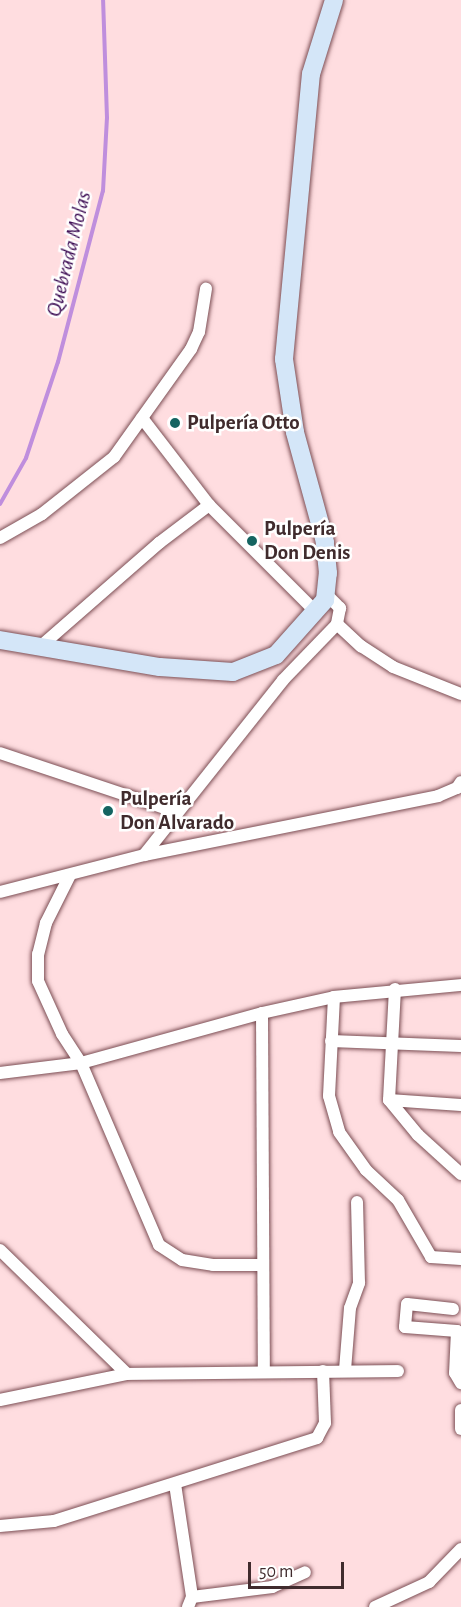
<!DOCTYPE html>
<meta charset="utf-8">
<style>
body{margin:0}
#map{position:relative;width:461px;height:1607px;overflow:hidden;background:#ffdde0;font-family:"Alegreya Sans",sans-serif}
div>[style]{position:absolute}
.stream>*{height:4px;margin:-2px;padding:0 2px;transform-origin:2px;border-radius:2px;background:#bf8edd}
.roads{filter:drop-shadow(0 0 2px #7c4e54) drop-shadow(0 0 2px #7c4e54)}
.street>*{height:12px;margin:-6px;padding:0 6px;transform-origin:6px;border-radius:6px;background:#fff}
.primary>*{height:18px;margin:-9px;padding:0 9px;transform-origin:9px;border-radius:9px;background:#d4e6f8}
.dots>*{width:16px;height:16px;translate:-50% -50%;box-sizing:border-box;border:3px solid #fff;border-radius:50%}
span{translate:-50% -50%;white-space:nowrap;text-align:center;line-height:1.15;-webkit-text-stroke:5px #fff;paint-order:stroke}
.poi-label{font-size:21px;color:#402b2d;font-weight:700}
.left{translate:0 -50%;text-align:left}
.water-label{font-size:22px;color:#3d0d54;font-style:italic}
.scale{position:absolute;left:248px;top:1562px;width:96px;height:27px;box-sizing:border-box;border:3px solid #402b2d;border-top:0;padding-left:8px;font-size:18px;line-height:21px;white-space:nowrap;color:#402b2d;-webkit-text-stroke:4px #fff;paint-order:stroke}
</style>
<div id="map">
<div class="stream">
<i style="left:0;top:504px;width:53px;rotate:-60.5deg"></i>
<i style="left:26px;top:458px;width:101px;rotate:-71.6deg"></i>
<i style="left:58px;top:362px;width:177px;rotate:-75.3deg"></i>
<i style="left:103px;top:191px;width:73px;rotate:-86.9deg"></i>
<i style="left:107px;top:118px;width:118px;rotate:-91.9deg"></i>
</div>
<div class="roads">
<div class="street">
<i style="left:142px;top:418px;width:110px;rotate:52.4deg"></i>
<i style="left:0;top:538px;width:48px;rotate:-29.7deg"></i>
<i style="left:42px;top:514px;width:92px;rotate:-38.4deg"></i>
<i style="left:114px;top:457px;width:133px;rotate:-54.5deg"></i>
<i style="left:191px;top:349px;width:19px;rotate:-65deg"></i>
<i style="left:199px;top:332px;width:44px;rotate:-80.8deg"></i>
<i style="left:326px;top:594px;width:20px;rotate:45deg"></i>
<i style="left:340px;top:608px;width:16px;rotate:101deg"></i>
<i style="left:337px;top:624px;width:33px;rotate:43deg"></i>
<i style="left:361px;top:646px;width:38px;rotate:33deg"></i>
<i style="left:393px;top:667px;width:73px;rotate:21.7deg"></i>
<i style="left:41px;top:646px;width:157px;rotate:-41.1deg"></i>
<i style="left:159px;top:543px;width:63px;rotate:-37.2deg"></i>
<i style="left:209px;top:505px;width:151px;rotate:45deg"></i>
<i style="left:0;top:753px;width:186px;rotate:18.5deg"></i>
<i style="left:144px;top:855px;width:223px;rotate:-51.5deg"></i>
<i style="left:283px;top:680px;width:78px;rotate:-46deg"></i>
<i style="left:70px;top:875px;width:54px;rotate:116.6deg"></i>
<i style="left:46px;top:923px;width:32px;rotate:104deg"></i>
<i style="left:38px;top:954px;width:27px;rotate:90deg"></i>
<i style="left:38px;top:981px;width:58px;rotate:65.6deg"></i>
<i style="left:62px;top:1034px;width:35px;rotate:57deg"></i>
<i style="left:81px;top:1063px;width:198px;rotate:66.8deg"></i>
<i style="left:159px;top:1245px;width:27px;rotate:33deg"></i>
<i style="left:182px;top:1260px;width:31px;rotate:9deg"></i>
<i style="left:213px;top:1265px;width:47px"></i>
<i style="left:0;top:892px;width:149px;rotate:-14.4deg"></i>
<i style="left:144px;top:855px;width:300px;rotate:-11.3deg"></i>
<i style="left:438px;top:796px;width:21px;rotate:-23deg"></i>
<i style="left:457px;top:788px;width:7px;rotate:-56deg"></i>
<i style="left:395px;top:989px;width:111px;rotate:93.1deg"></i>
<i style="left:389px;top:1100px;width:45px;rotate:50.4deg"></i>
<i style="left:418px;top:1135px;width:58px;rotate:42.2deg"></i>
<i style="left:334px;top:997px;width:99px;rotate:92.9deg"></i>
<i style="left:329px;top:1096px;width:37px;rotate:74deg"></i>
<i style="left:339px;top:1132px;width:47px;rotate:54.6deg"></i>
<i style="left:366px;top:1170px;width:44px;rotate:43.2deg"></i>
<i style="left:398px;top:1200px;width:66px;rotate:59.9deg"></i>
<i style="left:431px;top:1257px;width:30px;rotate:4deg"></i>
<i style="left:262px;top:1013px;width:359px;rotate:89.7deg"></i>
<i style="left:331px;top:1041px;width:130px;rotate:2.2deg"></i>
<i style="left:0;top:1073px;width:82px;rotate:-7deg"></i>
<i style="left:81px;top:1063px;width:188px;rotate:-15.4deg"></i>
<i style="left:262px;top:1013px;width:74px;rotate:-12.5deg"></i>
<i style="left:334px;top:997px;width:128px;rotate:-5.4deg"></i>
<i style="left:389px;top:1100px;width:72px;rotate:4deg"></i>
<i style="left:0;top:1250px;width:177px;rotate:44.3deg"></i>
<i style="left:453px;top:1309px;width:46px;rotate:-173.8deg"></i>
<i style="left:407px;top:1304px;width:23px;rotate:95deg"></i>
<i style="left:405px;top:1327px;width:52px;rotate:4.4deg"></i>
<i style="left:457px;top:1331px;width:42px;rotate:92.7deg"></i>
<i style="left:455px;top:1373px;width:12px;rotate:59deg"></i>
<i style="left:345px;top:1370px;width:62px;rotate:-85.4deg"></i>
<i style="left:350px;top:1308px;width:27px;rotate:-70deg"></i>
<i style="left:359px;top:1283px;width:81px;rotate:-91.4deg"></i>
<i style="left:0;top:1400px;width:130px;rotate:-11.6deg"></i>
<i style="left:127px;top:1374px;width:271px;rotate:-0.6deg"></i>
<i style="left:461px;top:1410px;width:19px;rotate:90deg"></i>
<i style="left:175px;top:1484px;width:114px;rotate:81.4deg"></i>
<i style="left:192px;top:1597px;width:11px;rotate:112deg"></i>
<i style="left:0;top:1526px;width:54px;rotate:-5.3deg"></i>
<i style="left:54px;top:1521px;width:276px;rotate:-17.5deg"></i>
<i style="left:317px;top:1438px;width:17px;rotate:-62deg"></i>
<i style="left:325px;top:1423px;width:52px;rotate:-92.2deg"></i>
<i style="left:192px;top:1597px;width:81px;rotate:-7.1deg"></i>
<i style="left:272px;top:1587px;width:36px;rotate:-24deg"></i>
<i style="left:375px;top:1607px;width:60px;rotate:-24.8deg"></i>
<i style="left:429px;top:1582px;width:46px;rotate:-45.9deg"></i>
</div>
<div class="primary">
<i style="left:0;top:640px;width:162px;rotate:9.6deg"></i>
<i style="left:160px;top:667px;width:73px;rotate:3.9deg"></i>
<i style="left:233px;top:672px;width:46px;rotate:-21.6deg"></i>
<i style="left:276px;top:655px;width:74px;rotate:-48.3deg"></i>
<i style="left:325px;top:600px;width:27px;rotate:-84deg"></i>
<i style="left:328px;top:573px;width:31px;rotate:-96deg"></i>
<i style="left:325px;top:542px;width:114px;rotate:-105.3deg"></i>
<i style="left:295px;top:432px;width:74px;rotate:-98.6deg"></i>
<i style="left:284px;top:359px;width:286px;rotate:-84.6deg"></i>
<i style="left:311px;top:74px;width:77px;rotate:-72.7deg"></i>
</div>
</div>
<div class="dots">
<i style="left:175px;top:423px;background:#156461"></i>
<i style="left:252px;top:541px;background:#156461"></i>
<i style="left:108px;top:811px;background:#156461"></i>
</div>
<div class="poi-label">
<span class="left" style="left:187px;top:423px">Pulpería Otto</span>
<span class="left" style="left:264px;top:541px">Pulpería<br>Don Denis</span>
<span class="left" style="left:120px;top:811px">Pulpería<br>Don Alvarado</span>
</div>
<div class="water-label">
<span style="left:69px;top:254px;rotate:-76deg">Quebrada Molas</span>
</div>
<div class="scale">50 m</div>
</div>
